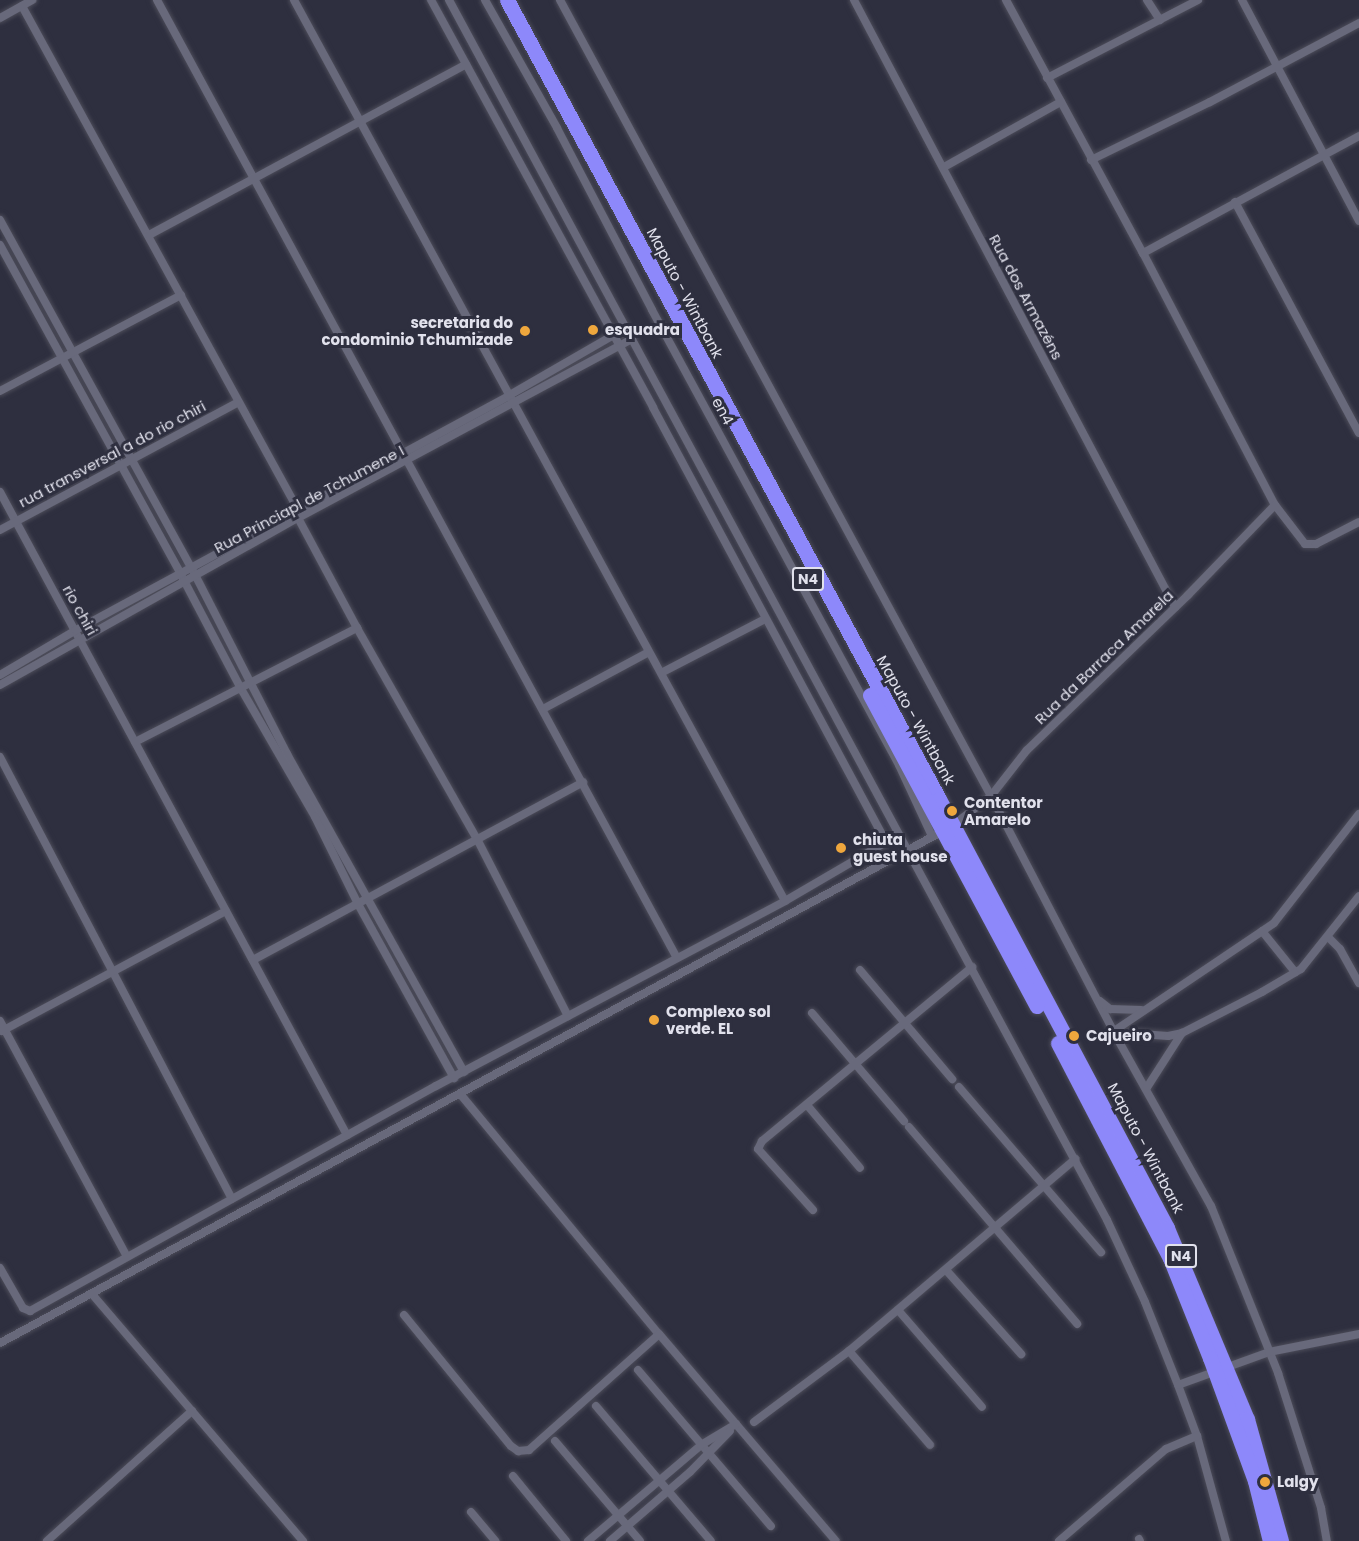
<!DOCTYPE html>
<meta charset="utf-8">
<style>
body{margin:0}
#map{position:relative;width:1359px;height:1541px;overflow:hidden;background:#2e2f3f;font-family:Poppins,sans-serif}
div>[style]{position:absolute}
.roads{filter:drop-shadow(0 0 2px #4c4c59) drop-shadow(0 0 2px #4c4c59)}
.street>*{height:8px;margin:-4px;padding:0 4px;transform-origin:4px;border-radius:4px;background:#68697b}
.highway>*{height:15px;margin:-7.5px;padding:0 7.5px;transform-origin:7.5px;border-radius:7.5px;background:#8d88fa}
.dots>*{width:16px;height:16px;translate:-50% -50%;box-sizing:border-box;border:3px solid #2e2f3f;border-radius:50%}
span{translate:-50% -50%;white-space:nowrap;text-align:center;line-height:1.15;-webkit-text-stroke:6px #2e2f3f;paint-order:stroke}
.shield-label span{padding:2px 4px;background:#2e2f3f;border:2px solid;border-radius:4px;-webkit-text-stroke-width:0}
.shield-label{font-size:14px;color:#e1e1ec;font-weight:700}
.street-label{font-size:15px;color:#e1e1ec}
.poi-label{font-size:15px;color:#e1e1ec;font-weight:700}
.right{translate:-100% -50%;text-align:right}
.left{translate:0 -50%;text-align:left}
</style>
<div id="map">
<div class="roads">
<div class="street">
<i style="left:157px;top:0;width:1090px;rotate:61.51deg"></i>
<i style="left:294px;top:0;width:1026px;rotate:61.41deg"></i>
<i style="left:449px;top:0;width:1386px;rotate:61.66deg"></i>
<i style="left:1107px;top:1220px;width:90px;rotate:65.1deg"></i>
<i style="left:1145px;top:1302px;width:89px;rotate:68.3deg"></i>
<i style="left:1178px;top:1385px;width:54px;rotate:69.6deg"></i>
<i style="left:1197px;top:1436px;width:109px;rotate:74.6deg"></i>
<i style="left:485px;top:0;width:147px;rotate:60.6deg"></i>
<i style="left:557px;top:128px;width:205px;rotate:62.4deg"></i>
<i style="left:652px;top:310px;width:518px;rotate:61.5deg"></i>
<i style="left:899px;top:765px;width:78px;rotate:65.1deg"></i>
<i style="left:560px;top:0;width:905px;rotate:61.57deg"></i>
<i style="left:991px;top:796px;width:273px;rotate:62.5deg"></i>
<i style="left:1117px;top:1038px;width:193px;rotate:60.8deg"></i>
<i style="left:1211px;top:1206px;width:180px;rotate:68.1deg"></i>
<i style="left:1278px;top:1373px;width:142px;rotate:72.3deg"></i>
<i style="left:1321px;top:1508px;width:34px;rotate:80deg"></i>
<i style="left:854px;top:0;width:687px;rotate:62.13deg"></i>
<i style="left:1006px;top:0;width:288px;rotate:61.6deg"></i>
<i style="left:1143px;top:253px;width:284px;rotate:62.4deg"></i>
<i style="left:1275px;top:505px;width:49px;rotate:52.4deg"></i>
<i style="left:1305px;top:544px;width:11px"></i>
<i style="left:1316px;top:544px;width:48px;rotate:-27.1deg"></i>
<i style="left:1147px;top:0;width:24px;rotate:57deg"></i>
<i style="left:1242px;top:0;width:250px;rotate:62.1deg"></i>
<i style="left:22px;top:6px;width:570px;rotate:61.28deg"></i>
<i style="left:296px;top:506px;width:12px;rotate:81deg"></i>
<i style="left:298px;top:518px;width:125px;rotate:61.8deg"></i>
<i style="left:357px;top:628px;width:243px;rotate:60.4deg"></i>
<i style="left:477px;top:839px;width:199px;rotate:62.8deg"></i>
<i style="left:0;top:18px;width:37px;rotate:-29deg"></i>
<i style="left:1047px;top:78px;width:170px;rotate:-27.3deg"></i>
<i style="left:1091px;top:160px;width:132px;rotate:-26deg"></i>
<i style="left:1210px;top:102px;width:169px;rotate:-27.9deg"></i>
<i style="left:944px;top:167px;width:134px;rotate:-29.1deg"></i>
<i style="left:1235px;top:202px;width:262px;rotate:61.8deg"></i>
<i style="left:0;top:220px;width:396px;rotate:61.2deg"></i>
<i style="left:191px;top:567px;width:210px;rotate:62.8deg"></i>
<i style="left:287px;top:754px;width:364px;rotate:60.9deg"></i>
<i style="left:149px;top:235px;width:360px;rotate:-28.3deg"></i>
<i style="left:0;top:245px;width:374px;rotate:61.2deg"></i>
<i style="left:180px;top:573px;width:129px;rotate:62.2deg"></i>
<i style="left:240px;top:687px;width:150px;rotate:60deg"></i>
<i style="left:315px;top:817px;width:97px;rotate:63.7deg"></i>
<i style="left:358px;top:904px;width:199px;rotate:61.1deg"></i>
<i style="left:1143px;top:253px;width:246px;rotate:-28.4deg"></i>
<i style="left:0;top:391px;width:205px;rotate:-27.9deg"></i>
<i style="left:0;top:492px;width:731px;rotate:61.65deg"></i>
<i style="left:0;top:530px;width:269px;rotate:-28.2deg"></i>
<i style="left:661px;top:673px;width:117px;rotate:-27.4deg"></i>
<i style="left:0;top:675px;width:88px;rotate:-30.6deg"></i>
<i style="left:76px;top:630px;width:491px;rotate:-28.4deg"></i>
<i style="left:508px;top:396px;width:136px;rotate:-30deg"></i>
<i style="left:0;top:685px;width:342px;rotate:-29.3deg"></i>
<i style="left:298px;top:518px;width:379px;rotate:-28.2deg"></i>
<i style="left:543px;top:709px;width:120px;rotate:-28.3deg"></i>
<i style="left:135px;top:742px;width:250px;rotate:-27.2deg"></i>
<i style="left:0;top:757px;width:499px;rotate:62.3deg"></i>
<i style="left:1262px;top:931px;width:53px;rotate:51.2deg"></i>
<i style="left:1328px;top:937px;width:17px;rotate:45deg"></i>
<i style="left:1340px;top:949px;width:39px;rotate:61deg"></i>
<i style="left:253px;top:960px;width:375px;rotate:-28.3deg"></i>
<i style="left:860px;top:970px;width:143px;rotate:49.8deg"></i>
<i style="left:1100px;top:1001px;width:13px;rotate:39deg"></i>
<i style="left:1110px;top:1009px;width:31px;rotate:2deg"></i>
<i style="left:812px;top:1013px;width:142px;rotate:49.6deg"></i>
<i style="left:0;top:1021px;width:268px;rotate:61.7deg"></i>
<i style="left:2px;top:1031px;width:254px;rotate:-28.2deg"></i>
<i style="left:1114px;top:1031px;width:193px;rotate:-34deg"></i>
<i style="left:1274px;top:923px;width:138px;rotate:-52.1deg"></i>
<i style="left:1117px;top:1038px;width:12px;rotate:-24deg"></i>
<i style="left:1128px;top:1033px;width:40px;rotate:4.3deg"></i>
<i style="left:1168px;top:1036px;width:14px;rotate:-12deg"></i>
<i style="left:1182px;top:1033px;width:90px;rotate:-27.1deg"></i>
<i style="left:1262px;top:992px;width:45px;rotate:-30.5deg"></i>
<i style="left:1301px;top:969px;width:93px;rotate:-51.5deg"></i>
<i style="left:959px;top:1087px;width:218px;rotate:49.3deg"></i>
<i style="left:1146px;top:1089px;width:67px;rotate:-57.3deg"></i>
<i style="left:461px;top:1095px;width:310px;rotate:50.4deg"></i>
<i style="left:659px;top:1334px;width:272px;rotate:49.5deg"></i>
<i style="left:807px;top:1105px;width:82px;rotate:49.9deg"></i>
<i style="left:909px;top:1127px;width:259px;rotate:49.5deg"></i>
<i style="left:813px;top:1210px;width:82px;rotate:-132deg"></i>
<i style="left:758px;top:1149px;width:9px;rotate:-63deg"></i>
<i style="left:762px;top:1141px;width:273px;rotate:-39.6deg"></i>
<i style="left:0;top:1268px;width:46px;rotate:60.1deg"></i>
<i style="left:23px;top:1308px;width:8px;rotate:23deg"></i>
<i style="left:30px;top:1311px;width:464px;rotate:-29deg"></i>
<i style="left:436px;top:1086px;width:395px;rotate:-27.9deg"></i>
<i style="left:785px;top:901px;width:117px;rotate:-30.3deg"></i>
<i style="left:886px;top:842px;width:493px;rotate:-118.2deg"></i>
<i style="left:653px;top:407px;width:464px;rotate:-118.6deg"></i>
<i style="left:946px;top:1270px;width:113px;rotate:48.2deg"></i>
<i style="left:92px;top:1294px;width:325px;rotate:49.5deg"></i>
<i style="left:898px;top:1310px;width:128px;rotate:49.1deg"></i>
<i style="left:404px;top:1315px;width:169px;rotate:50.8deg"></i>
<i style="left:511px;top:1446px;width:9px;rotate:36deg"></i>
<i style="left:518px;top:1451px;width:11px;rotate:-5deg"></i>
<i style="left:529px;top:1450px;width:174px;rotate:-41.7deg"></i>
<i style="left:0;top:1343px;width:1083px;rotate:-28.5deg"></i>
<i style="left:952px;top:826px;width:49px;rotate:-37.6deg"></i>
<i style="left:991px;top:796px;width:58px;rotate:-52deg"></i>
<i style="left:1027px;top:750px;width:223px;rotate:-43.9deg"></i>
<i style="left:1188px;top:595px;width:125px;rotate:-46deg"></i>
<i style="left:849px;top:1351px;width:124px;rotate:49.2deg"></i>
<i style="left:638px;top:1370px;width:205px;rotate:49.6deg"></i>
<i style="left:1178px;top:1385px;width:97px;rotate:-19.9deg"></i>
<i style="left:1269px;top:1352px;width:92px;rotate:-11.3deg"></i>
<i style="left:596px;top:1406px;width:177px;rotate:49.6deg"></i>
<i style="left:754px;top:1422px;width:119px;rotate:-36.8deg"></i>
<i style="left:849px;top:1351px;width:297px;rotate:-40.3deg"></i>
<i style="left:555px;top:1441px;width:131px;rotate:49.6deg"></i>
<i style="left:513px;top:1476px;width:84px;rotate:50.8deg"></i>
<i style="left:471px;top:1512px;width:38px;rotate:50deg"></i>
<i style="left:1139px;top:1539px;width:2px;rotate:63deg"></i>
<i style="left:47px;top:1541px;width:195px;rotate:-41.9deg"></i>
<i style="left:588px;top:1541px;width:148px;rotate:-40.3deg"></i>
<i style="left:701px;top:1445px;width:41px;rotate:-31deg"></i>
<i style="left:610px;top:1541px;width:106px;rotate:-40.8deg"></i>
<i style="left:690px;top:1472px;width:57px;rotate:-45.7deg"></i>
<i style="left:1059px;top:1541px;width:141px;rotate:-40.7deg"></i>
<i style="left:1166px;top:1449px;width:34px;rotate:-23deg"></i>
</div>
<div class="highway">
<i style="left:507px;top:0;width:908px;rotate:61.6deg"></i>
<i style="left:939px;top:799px;width:486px;rotate:62deg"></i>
<i style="left:1167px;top:1228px;width:207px;rotate:67.3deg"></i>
<i style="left:1247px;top:1419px;width:127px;rotate:74.4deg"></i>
<i style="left:870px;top:695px;width:353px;rotate:61.8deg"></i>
<i style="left:1058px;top:1043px;width:242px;rotate:62.5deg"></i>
<i style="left:1170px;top:1258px;width:108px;rotate:68.2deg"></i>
<i style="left:1210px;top:1358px;width:131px;rotate:69.9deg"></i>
<i style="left:1255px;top:1481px;width:62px;rotate:76deg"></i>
</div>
</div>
<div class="dots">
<i style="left:593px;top:330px;background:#efa73d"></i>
<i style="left:525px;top:331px;background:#efa73d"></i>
<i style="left:952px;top:811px;background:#efa73d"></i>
<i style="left:841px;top:848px;background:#efa73d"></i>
<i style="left:654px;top:1020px;background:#efa73d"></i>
<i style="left:1074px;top:1036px;background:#efa73d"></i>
<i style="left:1265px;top:1482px;background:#efa73d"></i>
</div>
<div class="shield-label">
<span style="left:808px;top:579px">N4</span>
<span style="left:1181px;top:1256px">N4</span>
</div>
<div class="street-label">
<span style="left:685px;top:293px;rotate:62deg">Maputo - Wintbank</span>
<span style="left:1026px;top:297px;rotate:62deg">Rua dos Armazéns</span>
<span style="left:723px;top:411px;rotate:62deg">en4</span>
<span style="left:112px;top:454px;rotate:-28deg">rua transversal a do rio chiri</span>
<span style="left:309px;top:499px;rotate:-28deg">Rua Princiapl de Tchumene I</span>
<span style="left:80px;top:610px;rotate:61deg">rio chiri</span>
<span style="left:1104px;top:657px;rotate:-44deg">Rua da Barraca Amarela</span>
<span style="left:916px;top:720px;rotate:61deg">Maputo - Wintbank</span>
<span style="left:1146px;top:1148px;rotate:62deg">Maputo - Wintbank</span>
</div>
<div class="poi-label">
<span class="right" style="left:513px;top:331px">secretaria do<br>condominio Tchumizade</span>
<span class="left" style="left:605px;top:330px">esquadra</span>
<span class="left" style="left:964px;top:811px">Contentor<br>Amarelo</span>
<span class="left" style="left:853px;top:848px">chiuta<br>guest house</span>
<span class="left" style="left:666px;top:1020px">Complexo sol<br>verde. EL</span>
<span class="left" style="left:1086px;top:1036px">Cajueiro</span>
<span class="left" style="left:1277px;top:1482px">Lalgy</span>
</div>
</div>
